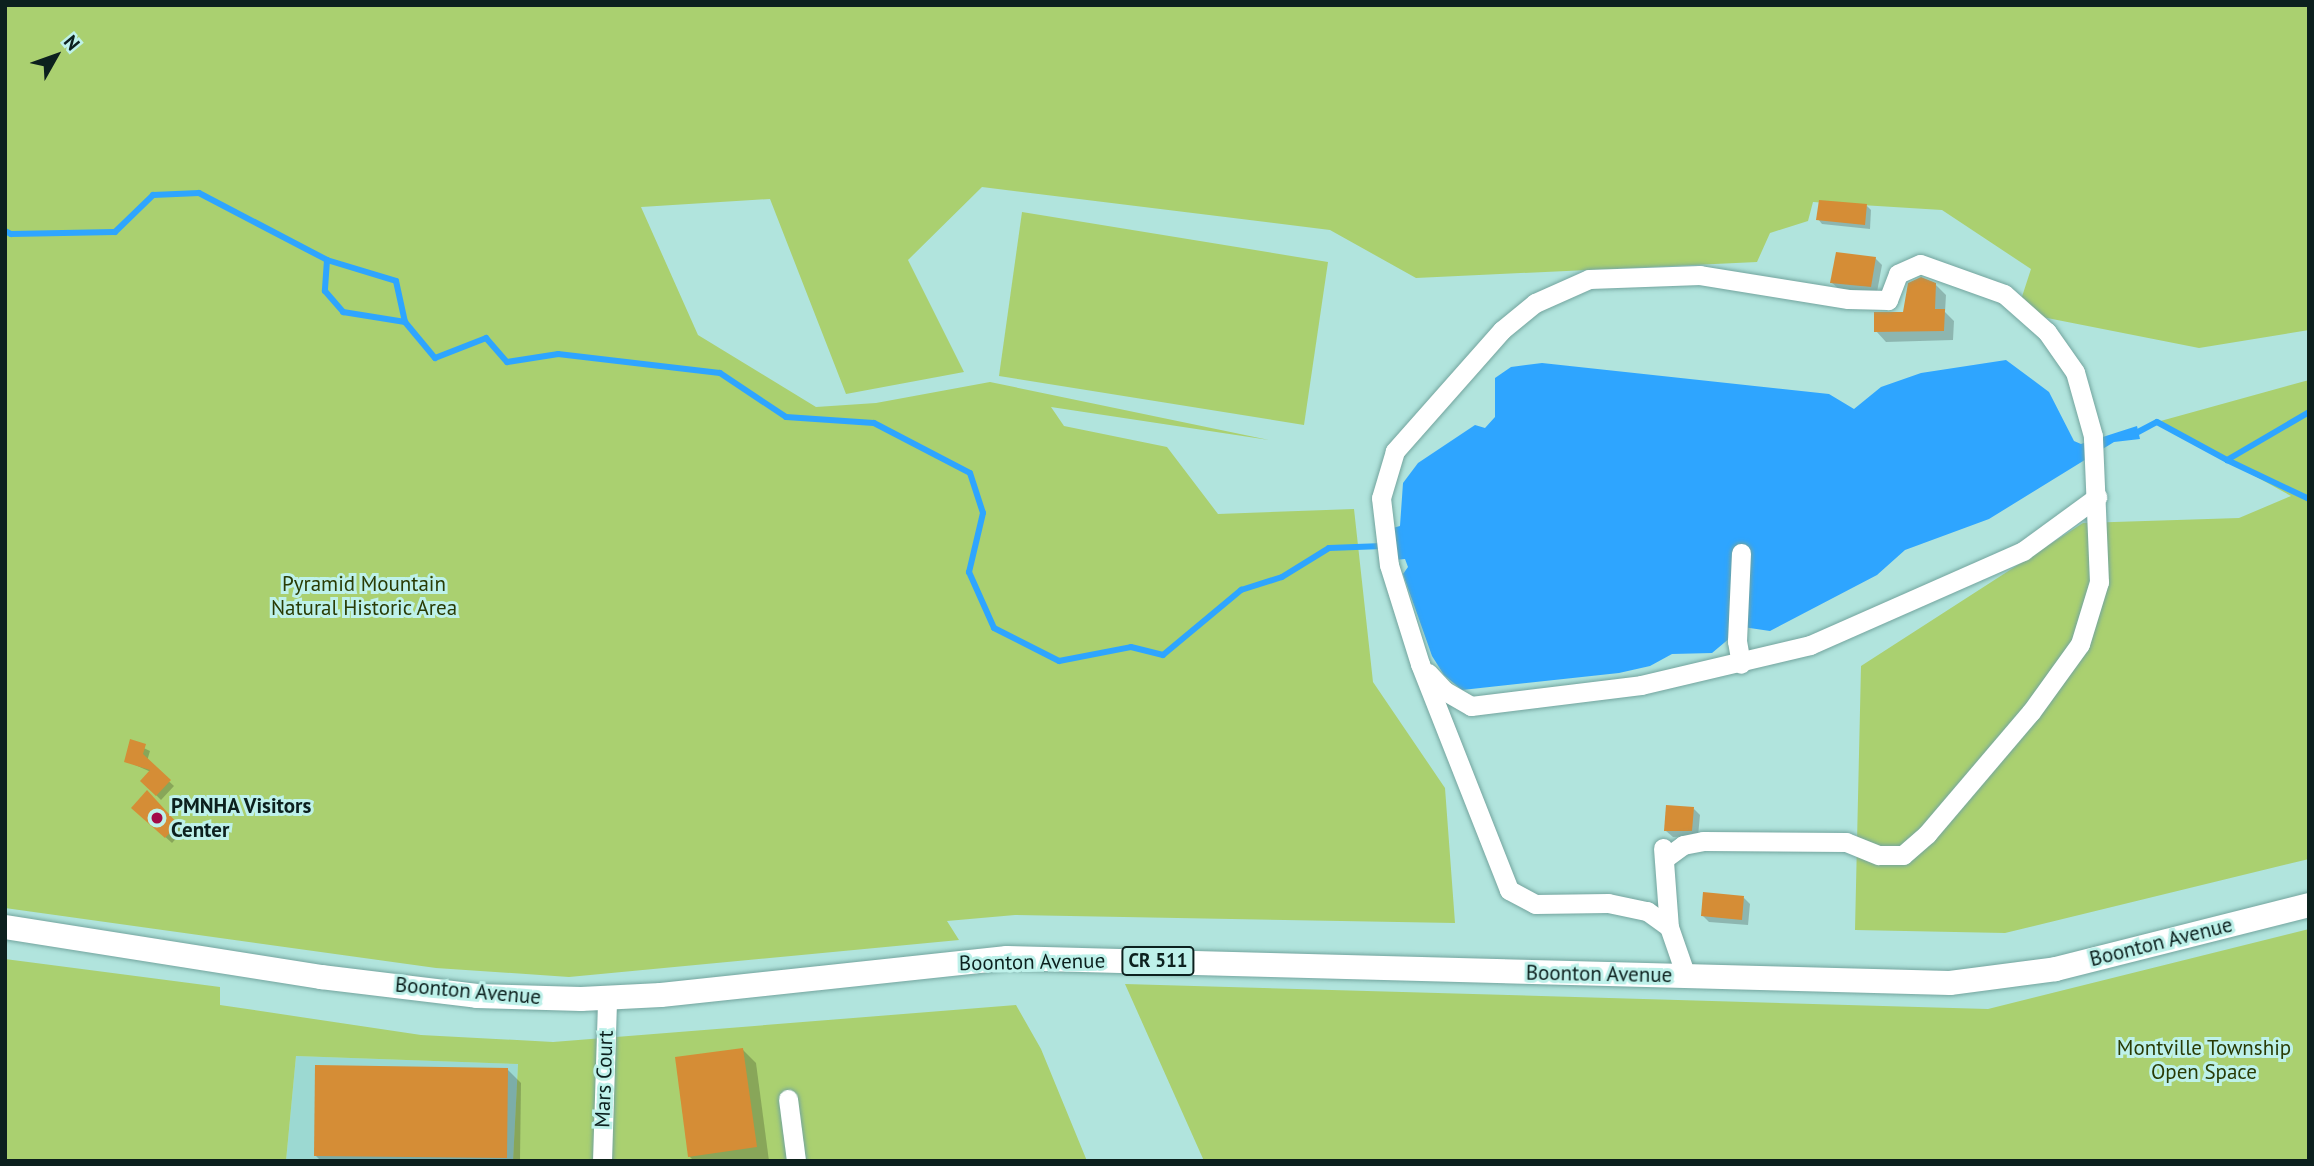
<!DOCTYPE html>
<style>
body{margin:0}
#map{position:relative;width:2314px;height:1166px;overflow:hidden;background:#b1e4dd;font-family:"PT Sans",sans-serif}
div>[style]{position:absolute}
.built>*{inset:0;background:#9cd9d2}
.green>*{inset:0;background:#aad070}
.water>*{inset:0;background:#2ea5ff}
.shadow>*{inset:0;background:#0003}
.stream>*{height:6px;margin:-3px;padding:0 3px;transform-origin:3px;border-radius:3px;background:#2ea5ff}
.building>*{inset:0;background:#d58d36}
.roads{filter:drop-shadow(0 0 2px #73a49e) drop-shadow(0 0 2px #73a49e)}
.minor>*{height:19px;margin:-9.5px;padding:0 9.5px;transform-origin:9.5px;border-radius:9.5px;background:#fff}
.major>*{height:24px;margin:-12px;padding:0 12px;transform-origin:12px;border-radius:12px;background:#fff}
.dots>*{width:19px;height:19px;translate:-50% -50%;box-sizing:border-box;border:4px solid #bef1ea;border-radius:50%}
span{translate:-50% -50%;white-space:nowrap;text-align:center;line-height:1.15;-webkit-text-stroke:6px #bef1ea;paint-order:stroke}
.shield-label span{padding:2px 5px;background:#bef1ea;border:2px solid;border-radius:5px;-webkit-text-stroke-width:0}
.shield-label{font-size:19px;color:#0c201e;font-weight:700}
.park-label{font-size:21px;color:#293b05}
.poi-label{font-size:21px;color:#0c201e;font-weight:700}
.left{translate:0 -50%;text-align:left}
.street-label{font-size:21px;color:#0c201e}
.frame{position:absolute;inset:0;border:7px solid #0c201e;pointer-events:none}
.north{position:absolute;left:21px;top:21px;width:70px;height:70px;-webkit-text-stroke:5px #bef1ea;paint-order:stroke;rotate:50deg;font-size:19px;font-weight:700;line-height:28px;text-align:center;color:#0c201e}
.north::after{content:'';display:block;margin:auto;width:24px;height:32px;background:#0c201e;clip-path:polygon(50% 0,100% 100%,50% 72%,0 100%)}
</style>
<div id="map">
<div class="built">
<i style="clip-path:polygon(296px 1056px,518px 1064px,513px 1161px,286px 1161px)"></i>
</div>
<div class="green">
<i style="clip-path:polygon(5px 5px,2309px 5px,2309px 330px,2199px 348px,2017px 312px,2031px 269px,1942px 210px,1813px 202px,1808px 221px,1770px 233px,1757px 262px,1416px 278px,1330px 230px,982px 187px,908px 260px,964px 372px,846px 394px,770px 199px,641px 207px,698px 335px,816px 407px,876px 403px,990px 382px,1269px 440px,1051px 407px,1064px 426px,1167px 447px,1218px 514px,1354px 509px,1373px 682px,1445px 788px,1455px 923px,1015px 915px,947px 921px,959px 940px,569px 977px,436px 968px,5px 908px)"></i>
<i style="clip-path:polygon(1022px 212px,1328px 262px,1304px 425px,999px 376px)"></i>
<i style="clip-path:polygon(2309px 380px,2309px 859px,2005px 933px,1855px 930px,1861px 666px,2083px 523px,2239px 518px,2291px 496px,2157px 422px)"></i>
<i style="clip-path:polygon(2309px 929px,2309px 1161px,1204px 1161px,1125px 984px,1988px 1009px)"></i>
<i style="clip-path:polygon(5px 959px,220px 987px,220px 1005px,421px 1035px,553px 1042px,1016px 1005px,1041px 1049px,1087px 1161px,513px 1161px,518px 1064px,296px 1056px,286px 1161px,5px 1161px)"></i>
</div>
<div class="water">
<i style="clip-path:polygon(2006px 360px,2049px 392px,2074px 441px,2081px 444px,2137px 426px,2140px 439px,2114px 442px,1989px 519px,1905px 550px,1877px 575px,1770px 631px,1743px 627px,1712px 653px,1672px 654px,1650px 666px,1619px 673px,1462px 690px,1444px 675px,1432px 656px,1403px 574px,1408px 567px,1405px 559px,1394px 560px,1389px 529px,1400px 526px,1403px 483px,1418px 463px,1475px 425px,1485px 428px,1495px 417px,1495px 378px,1511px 367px,1542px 363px,1829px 394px,1854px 409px,1881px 387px,1921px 373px)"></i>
</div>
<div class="shadow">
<i style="clip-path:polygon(1867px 206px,1871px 210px,1870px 229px,1822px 224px,1818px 219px)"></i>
<i style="clip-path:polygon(1875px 258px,1882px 265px,1877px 292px,1839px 289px,1832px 283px)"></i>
<i style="clip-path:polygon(1935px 284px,1946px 295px,1945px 312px,1954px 321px,1953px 340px,1886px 342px,1876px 331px,1905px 313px)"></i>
<i style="clip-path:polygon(131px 742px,150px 751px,147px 761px,174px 786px,161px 800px,142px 781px,151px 772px,126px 761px)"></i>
<i style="clip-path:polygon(147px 793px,183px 831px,172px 843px,140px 814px)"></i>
<i style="clip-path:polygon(1694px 809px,1700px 815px,1698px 836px,1673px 837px,1666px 831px)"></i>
<i style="clip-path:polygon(1744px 898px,1750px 904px,1748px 925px,1709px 922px,1702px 915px)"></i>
<i style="clip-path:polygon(743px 1050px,756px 1063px,769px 1161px,694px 1161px,689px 1156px)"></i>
<i style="clip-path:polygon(507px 1069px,521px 1083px,520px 1161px,321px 1161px,315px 1155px)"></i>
</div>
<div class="stream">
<i style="left:5px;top:231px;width:7px;rotate:27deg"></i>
<i style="left:11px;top:234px;width:104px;rotate:-1.1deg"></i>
<i style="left:115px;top:232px;width:53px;rotate:-44.2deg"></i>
<i style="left:153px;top:195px;width:46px;rotate:-2.5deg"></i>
<i style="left:199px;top:193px;width:144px;rotate:27.6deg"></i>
<i style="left:327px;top:260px;width:31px;rotate:94deg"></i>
<i style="left:325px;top:291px;width:28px;rotate:49deg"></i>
<i style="left:343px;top:312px;width:63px;rotate:9.2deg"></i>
<i style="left:405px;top:322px;width:47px;rotate:50.2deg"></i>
<i style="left:435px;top:358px;width:55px;rotate:-21.4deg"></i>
<i style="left:486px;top:338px;width:32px;rotate:49deg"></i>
<i style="left:507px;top:362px;width:52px;rotate:-8.9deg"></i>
<i style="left:558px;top:354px;width:163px;rotate:6.7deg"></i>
<i style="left:720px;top:373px;width:79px;rotate:33.7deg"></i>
<i style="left:786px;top:417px;width:88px;rotate:3.9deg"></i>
<i style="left:874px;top:423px;width:108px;rotate:27.5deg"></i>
<i style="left:970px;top:473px;width:42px;rotate:72deg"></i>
<i style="left:983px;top:513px;width:61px;rotate:103.3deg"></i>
<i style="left:969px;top:572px;width:61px;rotate:65.9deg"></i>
<i style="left:994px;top:628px;width:73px;rotate:26.9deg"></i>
<i style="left:1059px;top:661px;width:73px;rotate:-11deg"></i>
<i style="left:1131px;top:647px;width:33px;rotate:14deg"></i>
<i style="left:1163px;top:655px;width:102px;rotate:-39.8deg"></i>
<i style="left:1241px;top:590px;width:43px;rotate:-17.6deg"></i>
<i style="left:1282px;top:577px;width:55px;rotate:-31.7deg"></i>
<i style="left:1329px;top:548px;width:54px;rotate:-2.1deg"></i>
<i style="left:327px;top:260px;width:72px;rotate:16.9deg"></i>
<i style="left:396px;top:281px;width:42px;rotate:77.6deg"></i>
<i style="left:2138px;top:432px;width:21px;rotate:-28deg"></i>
<i style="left:2157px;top:422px;width:80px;rotate:28.5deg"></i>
<i style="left:2227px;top:460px;width:95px;rotate:-30.3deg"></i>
<i style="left:2227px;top:460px;width:91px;rotate:25.4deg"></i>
</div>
<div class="building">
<i style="clip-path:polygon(1819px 200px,1867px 204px,1865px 225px,1816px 220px)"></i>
<i style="clip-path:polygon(1836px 252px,1876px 257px,1871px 287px,1830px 283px)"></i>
<i style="clip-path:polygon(1921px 277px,1936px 283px,1935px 309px,1945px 309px,1944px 331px,1874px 332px,1874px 312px,1903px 312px,1908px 283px)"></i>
<i style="clip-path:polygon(130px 739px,146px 744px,143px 754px,171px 780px,156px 796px,140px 781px,150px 770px,124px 762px)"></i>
<i style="clip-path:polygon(147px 790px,178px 824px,165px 838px,131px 808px)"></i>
<i style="clip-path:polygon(1666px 805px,1694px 807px,1692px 831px,1664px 831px)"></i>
<i style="clip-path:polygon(1703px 892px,1744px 896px,1742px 920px,1701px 916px)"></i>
<i style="clip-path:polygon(743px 1048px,757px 1147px,688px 1157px,675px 1057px)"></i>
<i style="clip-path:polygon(315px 1065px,508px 1068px,507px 1158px,314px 1156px)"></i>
</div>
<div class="roads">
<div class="minor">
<i style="left:1741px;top:553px;width:88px;rotate:92.6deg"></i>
<i style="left:1737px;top:641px;width:23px;rotate:80deg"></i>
<i style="left:1428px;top:673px;width:25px;rotate:47deg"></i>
<i style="left:1445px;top:691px;width:30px;rotate:30deg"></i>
<i style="left:1471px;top:706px;width:171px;rotate:-7deg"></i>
<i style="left:1641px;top:685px;width:174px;rotate:-13.3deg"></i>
<i style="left:1810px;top:645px;width:233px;rotate:-23.8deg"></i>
<i style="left:2023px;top:551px;width:92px;rotate:-36.1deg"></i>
<i style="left:1663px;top:848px;width:79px;rotate:85.7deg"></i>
<i style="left:1669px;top:927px;width:52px;rotate:70.9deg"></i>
<i style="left:1664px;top:859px;width:24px;rotate:-36deg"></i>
<i style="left:1683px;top:845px;width:20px;rotate:-11deg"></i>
<i style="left:1703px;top:841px;width:143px;rotate:0.4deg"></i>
<i style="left:1846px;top:842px;width:35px;rotate:22deg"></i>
<i style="left:1879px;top:855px;width:24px"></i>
<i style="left:1903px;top:855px;width:32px;rotate:-41deg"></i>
<i style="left:1927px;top:834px;width:160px;rotate:-49.6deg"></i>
<i style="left:2031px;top:712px;width:84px;rotate:-54.2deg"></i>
<i style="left:2080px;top:644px;width:65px;rotate:-73deg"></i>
<i style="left:2099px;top:582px;width:146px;rotate:-92.4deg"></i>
<i style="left:2093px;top:436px;width:66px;rotate:-105.7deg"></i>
<i style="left:2075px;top:372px;width:49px;rotate:-125deg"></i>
<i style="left:2047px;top:332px;width:57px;rotate:-138.5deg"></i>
<i style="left:2004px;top:294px;width:89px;rotate:-160.3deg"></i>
<i style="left:1920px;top:264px;width:24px;rotate:156deg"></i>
<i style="left:1898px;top:274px;width:28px;rotate:111deg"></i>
<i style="left:1888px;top:300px;width:40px;rotate:-178.6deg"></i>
<i style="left:1848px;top:299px;width:150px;rotate:-170.8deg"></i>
<i style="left:1700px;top:275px;width:111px;rotate:177.9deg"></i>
<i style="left:1589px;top:279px;width:59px;rotate:156deg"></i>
<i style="left:1535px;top:303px;width:43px;rotate:140.7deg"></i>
<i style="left:1502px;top:330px;width:162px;rotate:131.5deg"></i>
<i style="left:1395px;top:451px;width:49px;rotate:106.6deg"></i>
<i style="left:1381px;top:498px;width:67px;rotate:83.2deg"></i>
<i style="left:1389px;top:565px;width:104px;rotate:72.6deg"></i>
<i style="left:1420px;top:664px;width:243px;rotate:68.5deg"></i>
<i style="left:1509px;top:890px;width:30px;rotate:28deg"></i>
<i style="left:1535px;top:904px;width:73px;rotate:-0.8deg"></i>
<i style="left:1608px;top:903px;width:40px;rotate:12deg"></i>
<i style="left:1647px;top:911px;width:27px;rotate:36deg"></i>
<i style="left:788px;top:1099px;width:63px;rotate:82.6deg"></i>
<i style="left:602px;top:1161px;width:163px;rotate:-88.2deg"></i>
</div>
<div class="major">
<i style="left:5px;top:927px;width:320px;rotate:9deg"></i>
<i style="left:321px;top:977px;width:157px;rotate:6.9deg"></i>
<i style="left:477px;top:996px;width:104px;rotate:1.7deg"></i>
<i style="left:581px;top:999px;width:80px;rotate:-2.9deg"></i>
<i style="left:661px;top:995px;width:348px;rotate:-6.1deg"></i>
<i style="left:1007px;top:958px;width:943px;rotate:1.52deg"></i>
<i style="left:1950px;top:983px;width:107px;rotate:-7.5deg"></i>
<i style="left:2056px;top:969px;width:261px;rotate:-14.2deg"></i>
</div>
</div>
<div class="dots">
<i style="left:157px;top:818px;background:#a20947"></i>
</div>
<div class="shield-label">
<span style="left:1158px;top:961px">CR 511</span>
</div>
<div class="park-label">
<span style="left:364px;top:596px">Pyramid Mountain<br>Natural Historic Area</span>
<span style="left:2204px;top:1060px">Montville Township<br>Open Space</span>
</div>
<div class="poi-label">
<span class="left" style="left:171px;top:818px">PMNHA Visitors<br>Center</span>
</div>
<div class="street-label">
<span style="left:2161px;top:942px;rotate:-14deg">Boonton Avenue</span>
<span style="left:1032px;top:962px;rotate:-1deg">Boonton Avenue</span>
<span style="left:1599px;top:974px;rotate:1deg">Boonton Avenue</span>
<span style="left:468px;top:991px;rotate:5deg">Boonton Avenue</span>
<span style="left:604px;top:1079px;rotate:-88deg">Mars Court</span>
</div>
<div class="frame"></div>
<div class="north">N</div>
</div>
